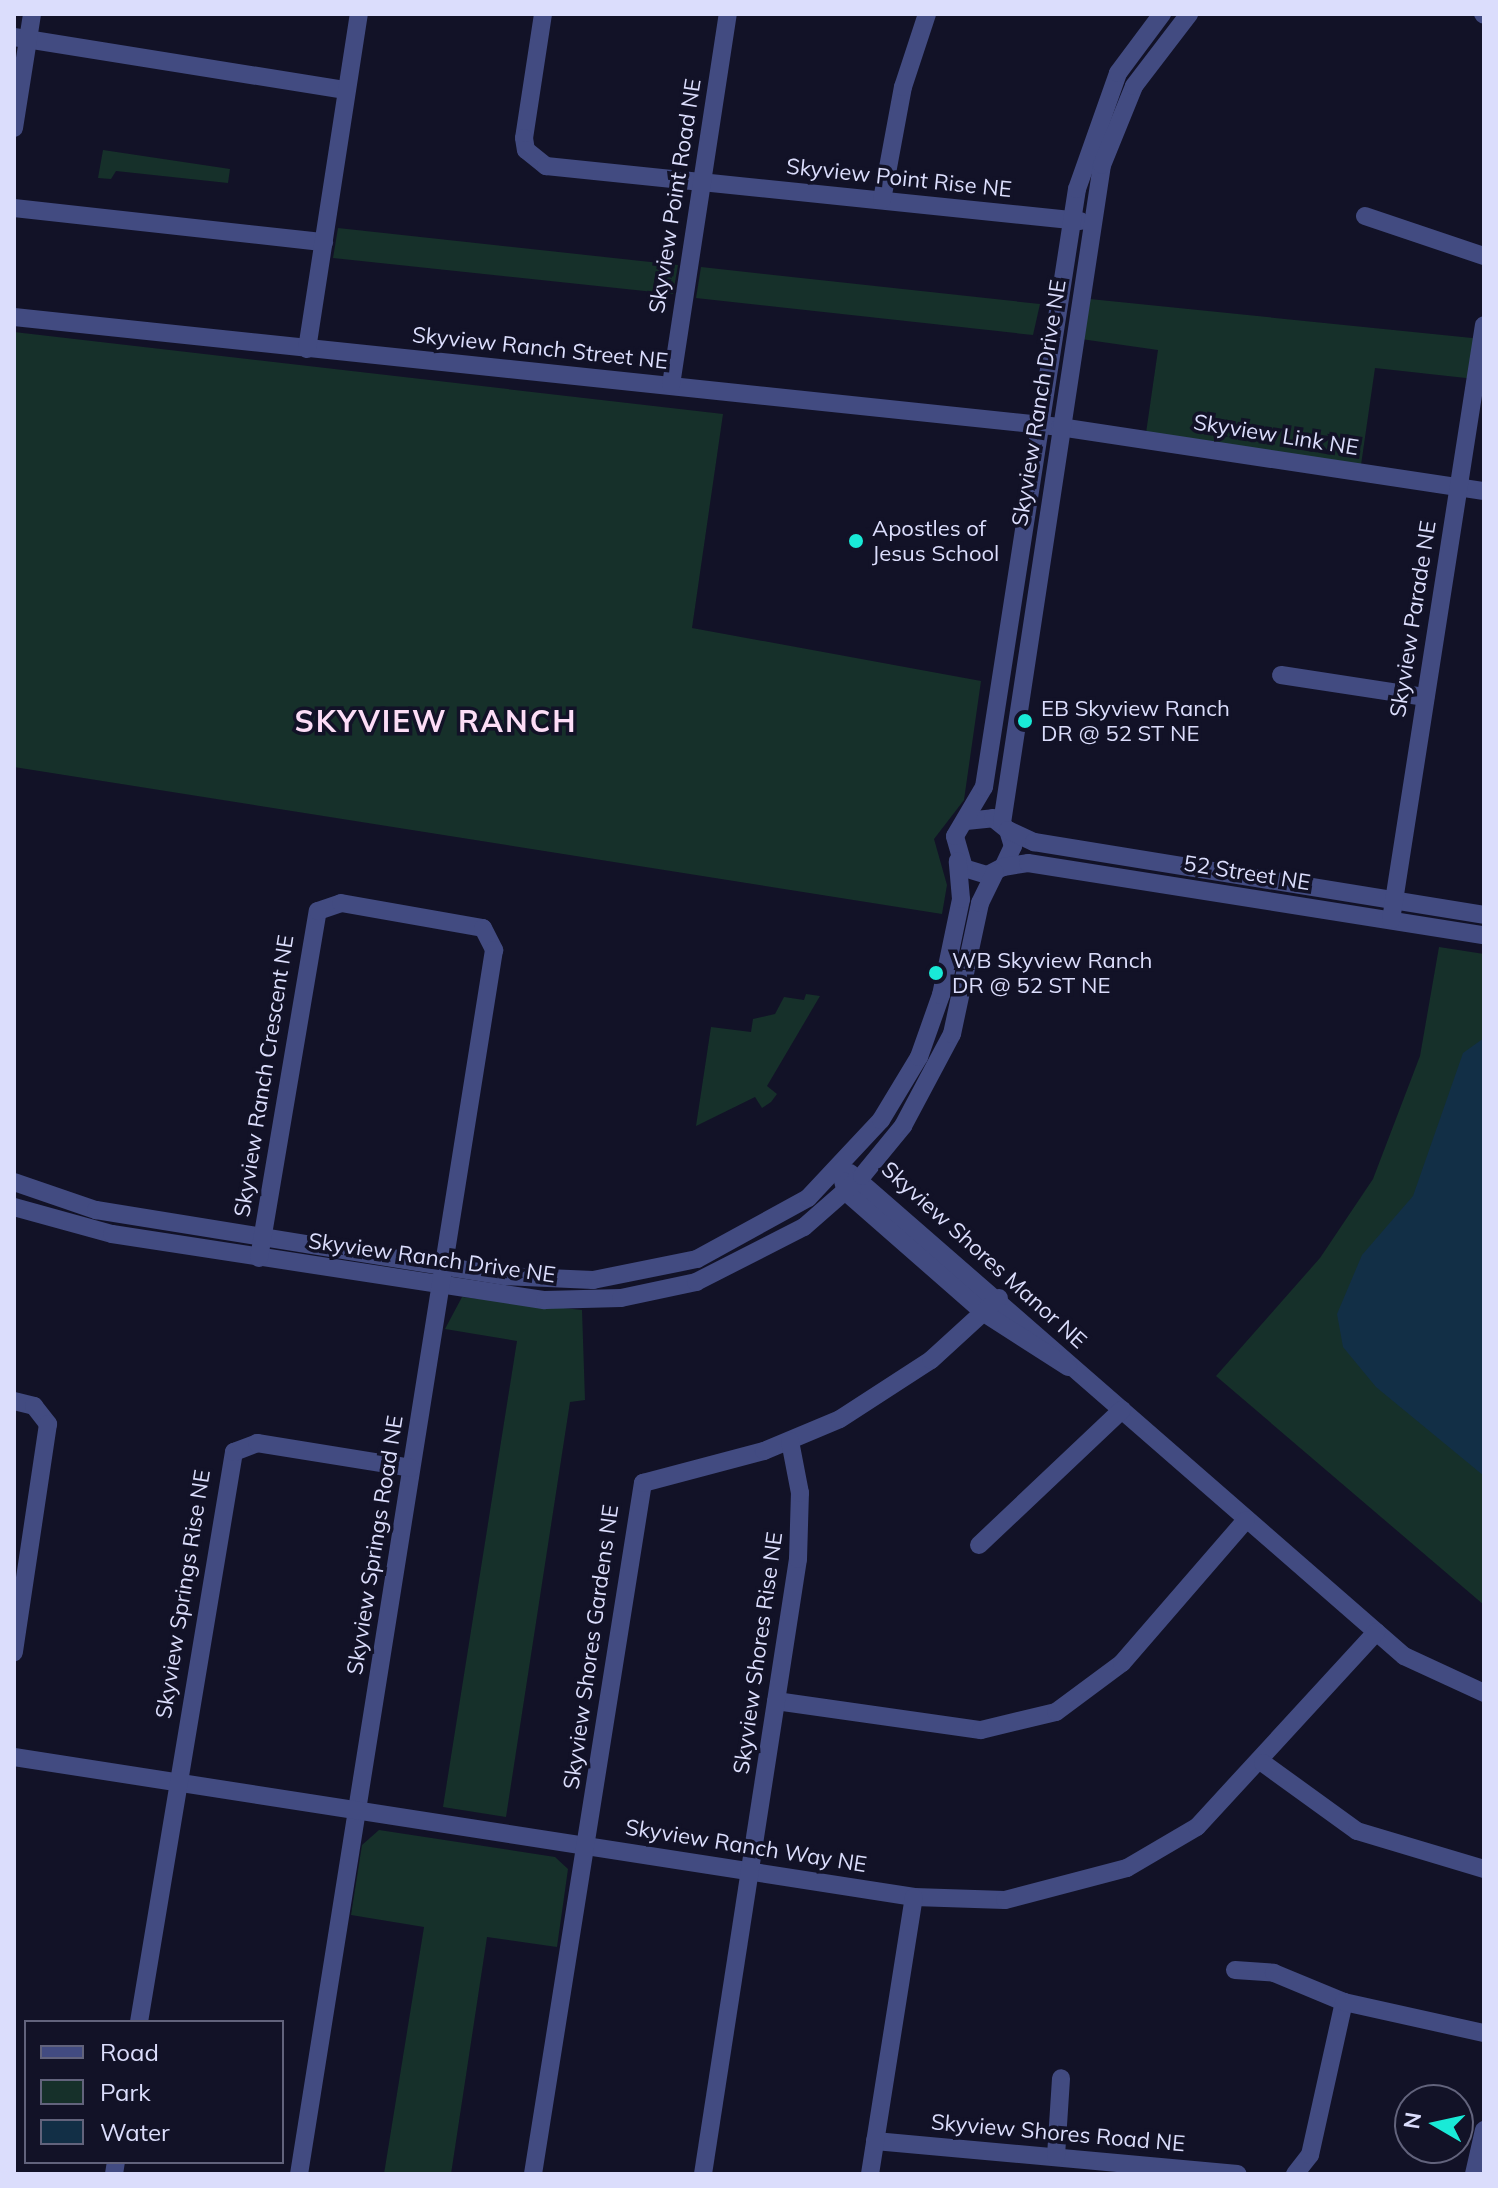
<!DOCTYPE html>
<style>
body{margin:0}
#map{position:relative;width:1498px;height:2188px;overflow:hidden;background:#121227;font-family:Mulish,sans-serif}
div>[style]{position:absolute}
.green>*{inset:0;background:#16302a}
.water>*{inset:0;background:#122f46}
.minor>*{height:18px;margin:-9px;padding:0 9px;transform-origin:9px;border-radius:9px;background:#424b81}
.dots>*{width:22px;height:22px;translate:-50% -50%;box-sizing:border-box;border:4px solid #121227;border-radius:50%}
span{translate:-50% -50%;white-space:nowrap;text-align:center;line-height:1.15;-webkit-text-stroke:7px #121227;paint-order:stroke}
.street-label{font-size:22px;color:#dbddfc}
.poi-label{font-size:22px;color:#dbddfc}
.left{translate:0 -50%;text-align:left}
.district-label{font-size:30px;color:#fcddf6;font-weight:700;letter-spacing:2px}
.frame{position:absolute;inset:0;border:16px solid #dbddfc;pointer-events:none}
.legend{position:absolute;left:24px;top:2020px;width:260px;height:144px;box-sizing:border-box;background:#121227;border:2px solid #62637c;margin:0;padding:10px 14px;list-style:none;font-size:24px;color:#dbddfc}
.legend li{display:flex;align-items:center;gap:16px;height:40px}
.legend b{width:40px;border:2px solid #62637c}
.north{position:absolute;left:1394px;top:2084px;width:80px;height:80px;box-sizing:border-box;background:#121227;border:2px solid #62637c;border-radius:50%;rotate:279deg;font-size:22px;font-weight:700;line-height:32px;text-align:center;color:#dbddfc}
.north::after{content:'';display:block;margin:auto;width:28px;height:36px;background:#19ead7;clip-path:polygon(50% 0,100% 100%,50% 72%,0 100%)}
</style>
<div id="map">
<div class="green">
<i style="clip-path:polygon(103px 150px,230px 169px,228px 183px,116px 171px,111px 179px,98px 178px)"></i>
<i style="clip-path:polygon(338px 228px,678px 265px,673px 294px,333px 258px)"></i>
<i style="clip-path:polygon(701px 267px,1040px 304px,1033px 335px,696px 298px)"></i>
<i style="clip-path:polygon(1080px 298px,1482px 339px,1475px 379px,1375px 368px,1360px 472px,1145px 440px,1158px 350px,1074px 338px)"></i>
<i style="clip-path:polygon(14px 332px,723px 414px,692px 628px,981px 681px,964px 800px,934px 839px,947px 885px,942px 914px,14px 767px)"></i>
<i style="clip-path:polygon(1439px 947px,1484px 954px,1484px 1605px,1216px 1376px,1320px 1258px,1373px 1179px,1420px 1056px)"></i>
<i style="clip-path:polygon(806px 994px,820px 996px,767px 1086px,777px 1094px,771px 1102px,762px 1108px,755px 1097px,696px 1126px,711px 1027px,751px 1032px,753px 1019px,775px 1014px,784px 997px,804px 1000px)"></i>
<i style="clip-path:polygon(462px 1297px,582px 1310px,585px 1400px,570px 1402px,506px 1817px,443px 1807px,517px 1341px,445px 1329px)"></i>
<i style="clip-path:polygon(379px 1830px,555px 1857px,568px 1869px,557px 1947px,487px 1937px,451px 2174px,384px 2174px,424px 1927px,351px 1915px,362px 1845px)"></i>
</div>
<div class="water">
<i style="clip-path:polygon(1484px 1038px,1484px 1476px,1376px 1387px,1343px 1347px,1337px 1314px,1362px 1255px,1413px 1196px,1463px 1053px)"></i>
</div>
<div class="minor">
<i style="left:543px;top:14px;width:125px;rotate:98.7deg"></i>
<i style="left:524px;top:138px;width:12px;rotate:81deg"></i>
<i style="left:526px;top:150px;width:26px;rotate:39deg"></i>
<i style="left:546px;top:166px;width:537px;rotate:5.88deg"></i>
<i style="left:1483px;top:14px;width:1px;rotate:45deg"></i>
<i style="left:14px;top:37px;width:336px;rotate:9.1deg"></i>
<i style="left:14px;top:128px;width:115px;rotate:-81deg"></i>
<i style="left:882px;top:200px;width:115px;rotate:-79.5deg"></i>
<i style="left:903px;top:87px;width:77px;rotate:-71.8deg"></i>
<i style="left:14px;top:208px;width:312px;rotate:6.3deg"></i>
<i style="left:1365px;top:216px;width:126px;rotate:18.6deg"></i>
<i style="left:14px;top:317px;width:1052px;rotate:6deg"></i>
<i style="left:1060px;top:427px;width:429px;rotate:8.6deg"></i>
<i style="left:307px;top:349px;width:339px;rotate:-81.2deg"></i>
<i style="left:671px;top:385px;width:375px;rotate:-81.3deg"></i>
<i style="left:1281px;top:675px;width:146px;rotate:8.7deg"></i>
<i style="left:966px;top:821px;width:27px;rotate:-6deg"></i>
<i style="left:993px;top:818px;width:19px;rotate:39deg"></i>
<i style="left:1008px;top:830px;width:17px;rotate:73deg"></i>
<i style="left:1013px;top:846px;width:23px;rotate:115deg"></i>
<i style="left:1003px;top:867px;width:18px;rotate:153deg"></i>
<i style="left:987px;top:875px;width:24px;rotate:-163deg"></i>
<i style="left:964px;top:868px;width:33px;rotate:-106deg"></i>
<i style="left:955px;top:836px;width:57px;rotate:-59.4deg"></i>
<i style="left:984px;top:787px;width:605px;rotate:-81.16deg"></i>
<i style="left:1077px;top:189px;width:123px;rotate:-70.5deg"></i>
<i style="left:1118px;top:73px;width:74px;rotate:-53.3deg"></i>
<i style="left:1002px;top:823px;width:666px;rotate:-81.36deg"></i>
<i style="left:1102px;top:165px;width:85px;rotate:-67.9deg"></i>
<i style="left:1134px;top:86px;width:91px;rotate:-52.6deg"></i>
<i style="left:1008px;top:830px;width:29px;rotate:25deg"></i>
<i style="left:1034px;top:842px;width:456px;rotate:9.2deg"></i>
<i style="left:1003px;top:867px;width:25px;rotate:-9deg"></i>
<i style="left:1028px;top:863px;width:462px;rotate:9deg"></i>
<i style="left:1391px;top:920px;width:602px;rotate:-81.12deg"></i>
<i style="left:850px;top:1173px;width:735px;rotate:41.08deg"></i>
<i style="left:1404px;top:1656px;width:88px;rotate:24.8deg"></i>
<i style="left:843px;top:1181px;width:11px;rotate:75deg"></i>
<i style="left:846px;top:1192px;width:184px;rotate:41.2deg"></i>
<i style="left:984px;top:1313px;width:100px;rotate:32.7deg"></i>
<i style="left:14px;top:1182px;width:87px;rotate:18.9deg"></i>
<i style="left:96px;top:1210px;width:414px;rotate:9.2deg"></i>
<i style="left:505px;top:1276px;width:88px;rotate:2.6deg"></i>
<i style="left:593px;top:1280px;width:106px;rotate:-11.4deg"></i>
<i style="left:697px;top:1259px;width:127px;rotate:-28.8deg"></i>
<i style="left:808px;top:1198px;width:107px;rotate:-46.9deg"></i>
<i style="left:881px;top:1120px;width:74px;rotate:-58.9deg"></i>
<i style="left:919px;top:1057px;width:66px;rotate:-70.5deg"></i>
<i style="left:941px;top:995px;width:98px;rotate:-78.2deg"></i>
<i style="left:961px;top:899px;width:38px;rotate:-95deg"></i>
<i style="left:14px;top:1207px;width:102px;rotate:15.4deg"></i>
<i style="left:112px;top:1234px;width:438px;rotate:8.7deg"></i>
<i style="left:545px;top:1300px;width:76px;rotate:-1.5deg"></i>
<i style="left:621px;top:1298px;width:77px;rotate:-12deg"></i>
<i style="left:696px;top:1282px;width:121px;rotate:-27deg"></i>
<i style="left:804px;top:1227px;width:77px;rotate:-41.3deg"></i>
<i style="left:862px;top:1176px;width:65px;rotate:-50.6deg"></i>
<i style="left:903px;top:1126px;width:104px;rotate:-62deg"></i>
<i style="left:952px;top:1034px;width:134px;rotate:-77.9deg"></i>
<i style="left:980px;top:903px;width:34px;rotate:-64deg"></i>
<i style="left:259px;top:1258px;width:352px;rotate:-80.4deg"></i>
<i style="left:318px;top:911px;width:24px;rotate:-19deg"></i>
<i style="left:341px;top:903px;width:144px;rotate:10deg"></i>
<i style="left:483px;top:928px;width:25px;rotate:63deg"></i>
<i style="left:494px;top:950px;width:1239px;rotate:99.05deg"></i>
<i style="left:14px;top:1401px;width:21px;rotate:14deg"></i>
<i style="left:34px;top:1406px;width:23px;rotate:52deg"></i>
<i style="left:48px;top:1424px;width:231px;rotate:98.5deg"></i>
<i style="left:979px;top:1545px;width:197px;rotate:-43.4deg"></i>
<i style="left:776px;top:1701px;width:207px;rotate:8.1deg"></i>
<i style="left:981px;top:1730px;width:77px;rotate:-13.5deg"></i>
<i style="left:1056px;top:1712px;width:82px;rotate:-36.6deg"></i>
<i style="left:1122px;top:1663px;width:189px;rotate:-49.1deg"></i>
<i style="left:14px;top:1757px;width:911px;rotate:8.84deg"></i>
<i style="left:914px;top:1897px;width:91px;rotate:1.9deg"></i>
<i style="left:1005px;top:1900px;width:126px;rotate:-14.7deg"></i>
<i style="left:1127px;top:1868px;width:81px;rotate:-30.4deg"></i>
<i style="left:1197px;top:1827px;width:265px;rotate:-47.4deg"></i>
<i style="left:1263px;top:1763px;width:116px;rotate:35.9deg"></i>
<i style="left:1357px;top:1831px;width:133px;rotate:16.7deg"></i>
<i style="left:1235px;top:1970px;width:39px;rotate:4deg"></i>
<i style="left:1274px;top:1973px;width:76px;rotate:22.5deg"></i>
<i style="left:139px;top:2022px;width:578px;rotate:-80.54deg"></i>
<i style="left:234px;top:1452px;width:25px;rotate:-21deg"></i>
<i style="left:257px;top:1443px;width:156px;rotate:9.2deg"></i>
<i style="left:875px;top:2141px;width:364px;rotate:5.2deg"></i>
<i style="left:1056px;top:2156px;width:78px;rotate:-86.3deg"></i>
<i style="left:114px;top:2174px;width:12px;rotate:-81deg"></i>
<i style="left:533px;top:2174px;width:700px;rotate:-80.96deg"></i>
<i style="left:643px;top:1483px;width:125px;rotate:-14.8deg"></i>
<i style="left:764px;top:1451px;width:82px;rotate:-22.8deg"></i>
<i style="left:840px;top:1419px;width:108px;rotate:-33deg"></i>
<i style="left:931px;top:1360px;width:92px;rotate:-42.4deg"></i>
<i style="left:703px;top:2174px;width:622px;rotate:-81.22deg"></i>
<i style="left:798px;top:1559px;width:66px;rotate:-88.3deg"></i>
<i style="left:800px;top:1493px;width:53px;rotate:-100.9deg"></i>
<i style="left:870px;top:2174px;width:280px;rotate:-81deg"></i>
<i style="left:1295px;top:2174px;width:24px;rotate:-52deg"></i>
<i style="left:1310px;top:2155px;width:157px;rotate:-77.5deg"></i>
<i style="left:1344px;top:2002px;width:143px;rotate:12.5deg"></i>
<i style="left:1474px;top:2174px;width:45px;rotate:-77.2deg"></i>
</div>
<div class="dots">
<i style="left:856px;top:541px;background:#19ead7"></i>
<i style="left:1025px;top:721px;background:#19ead7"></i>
<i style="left:936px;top:973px;background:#19ead7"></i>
</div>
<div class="street-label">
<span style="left:899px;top:178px;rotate:6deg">Skyview Point Rise NE</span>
<span style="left:675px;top:196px;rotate:-81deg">Skyview Point Road NE</span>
<span style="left:540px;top:348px;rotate:6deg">Skyview Ranch Street NE</span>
<span style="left:1039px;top:403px;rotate:-81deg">Skyview Ranch Drive NE</span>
<span style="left:1276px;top:435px;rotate:9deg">Skyview Link NE</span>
<span style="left:1413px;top:619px;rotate:-81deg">Skyview Parade NE</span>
<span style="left:1247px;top:873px;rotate:9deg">52 Street NE</span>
<span style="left:264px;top:1076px;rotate:-81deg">Skyview Ranch Crescent NE</span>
<span style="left:984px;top:1255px;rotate:42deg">Skyview Shores Manor NE</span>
<span style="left:432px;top:1258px;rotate:8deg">Skyview Ranch Drive NE</span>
<span style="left:375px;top:1545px;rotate:-81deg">Skyview Springs Road NE</span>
<span style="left:183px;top:1594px;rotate:-81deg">Skyview Springs Rise NE</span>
<span style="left:591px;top:1647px;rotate:-82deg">Skyview Shores Gardens NE</span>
<span style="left:758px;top:1653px;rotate:-82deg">Skyview Shores Rise NE</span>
<span style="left:746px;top:1846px;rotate:9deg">Skyview Ranch Way NE</span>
<span style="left:1058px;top:2133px;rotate:5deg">Skyview Shores Road NE</span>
</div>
<div class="poi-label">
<span class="left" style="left:872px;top:541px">Apostles of<br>Jesus School</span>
<span class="left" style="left:1041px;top:721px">EB Skyview Ranch<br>DR @ 52 ST NE</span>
<span class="left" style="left:952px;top:973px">WB Skyview Ranch<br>DR @ 52 ST NE</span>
</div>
<div class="district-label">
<span style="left:436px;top:721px">SKYVIEW RANCH</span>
</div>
<div class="frame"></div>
<ul class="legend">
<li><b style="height:10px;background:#424b81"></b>Road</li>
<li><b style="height:22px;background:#16302a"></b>Park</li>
<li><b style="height:22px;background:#122f46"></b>Water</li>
</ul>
<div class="north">N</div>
</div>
